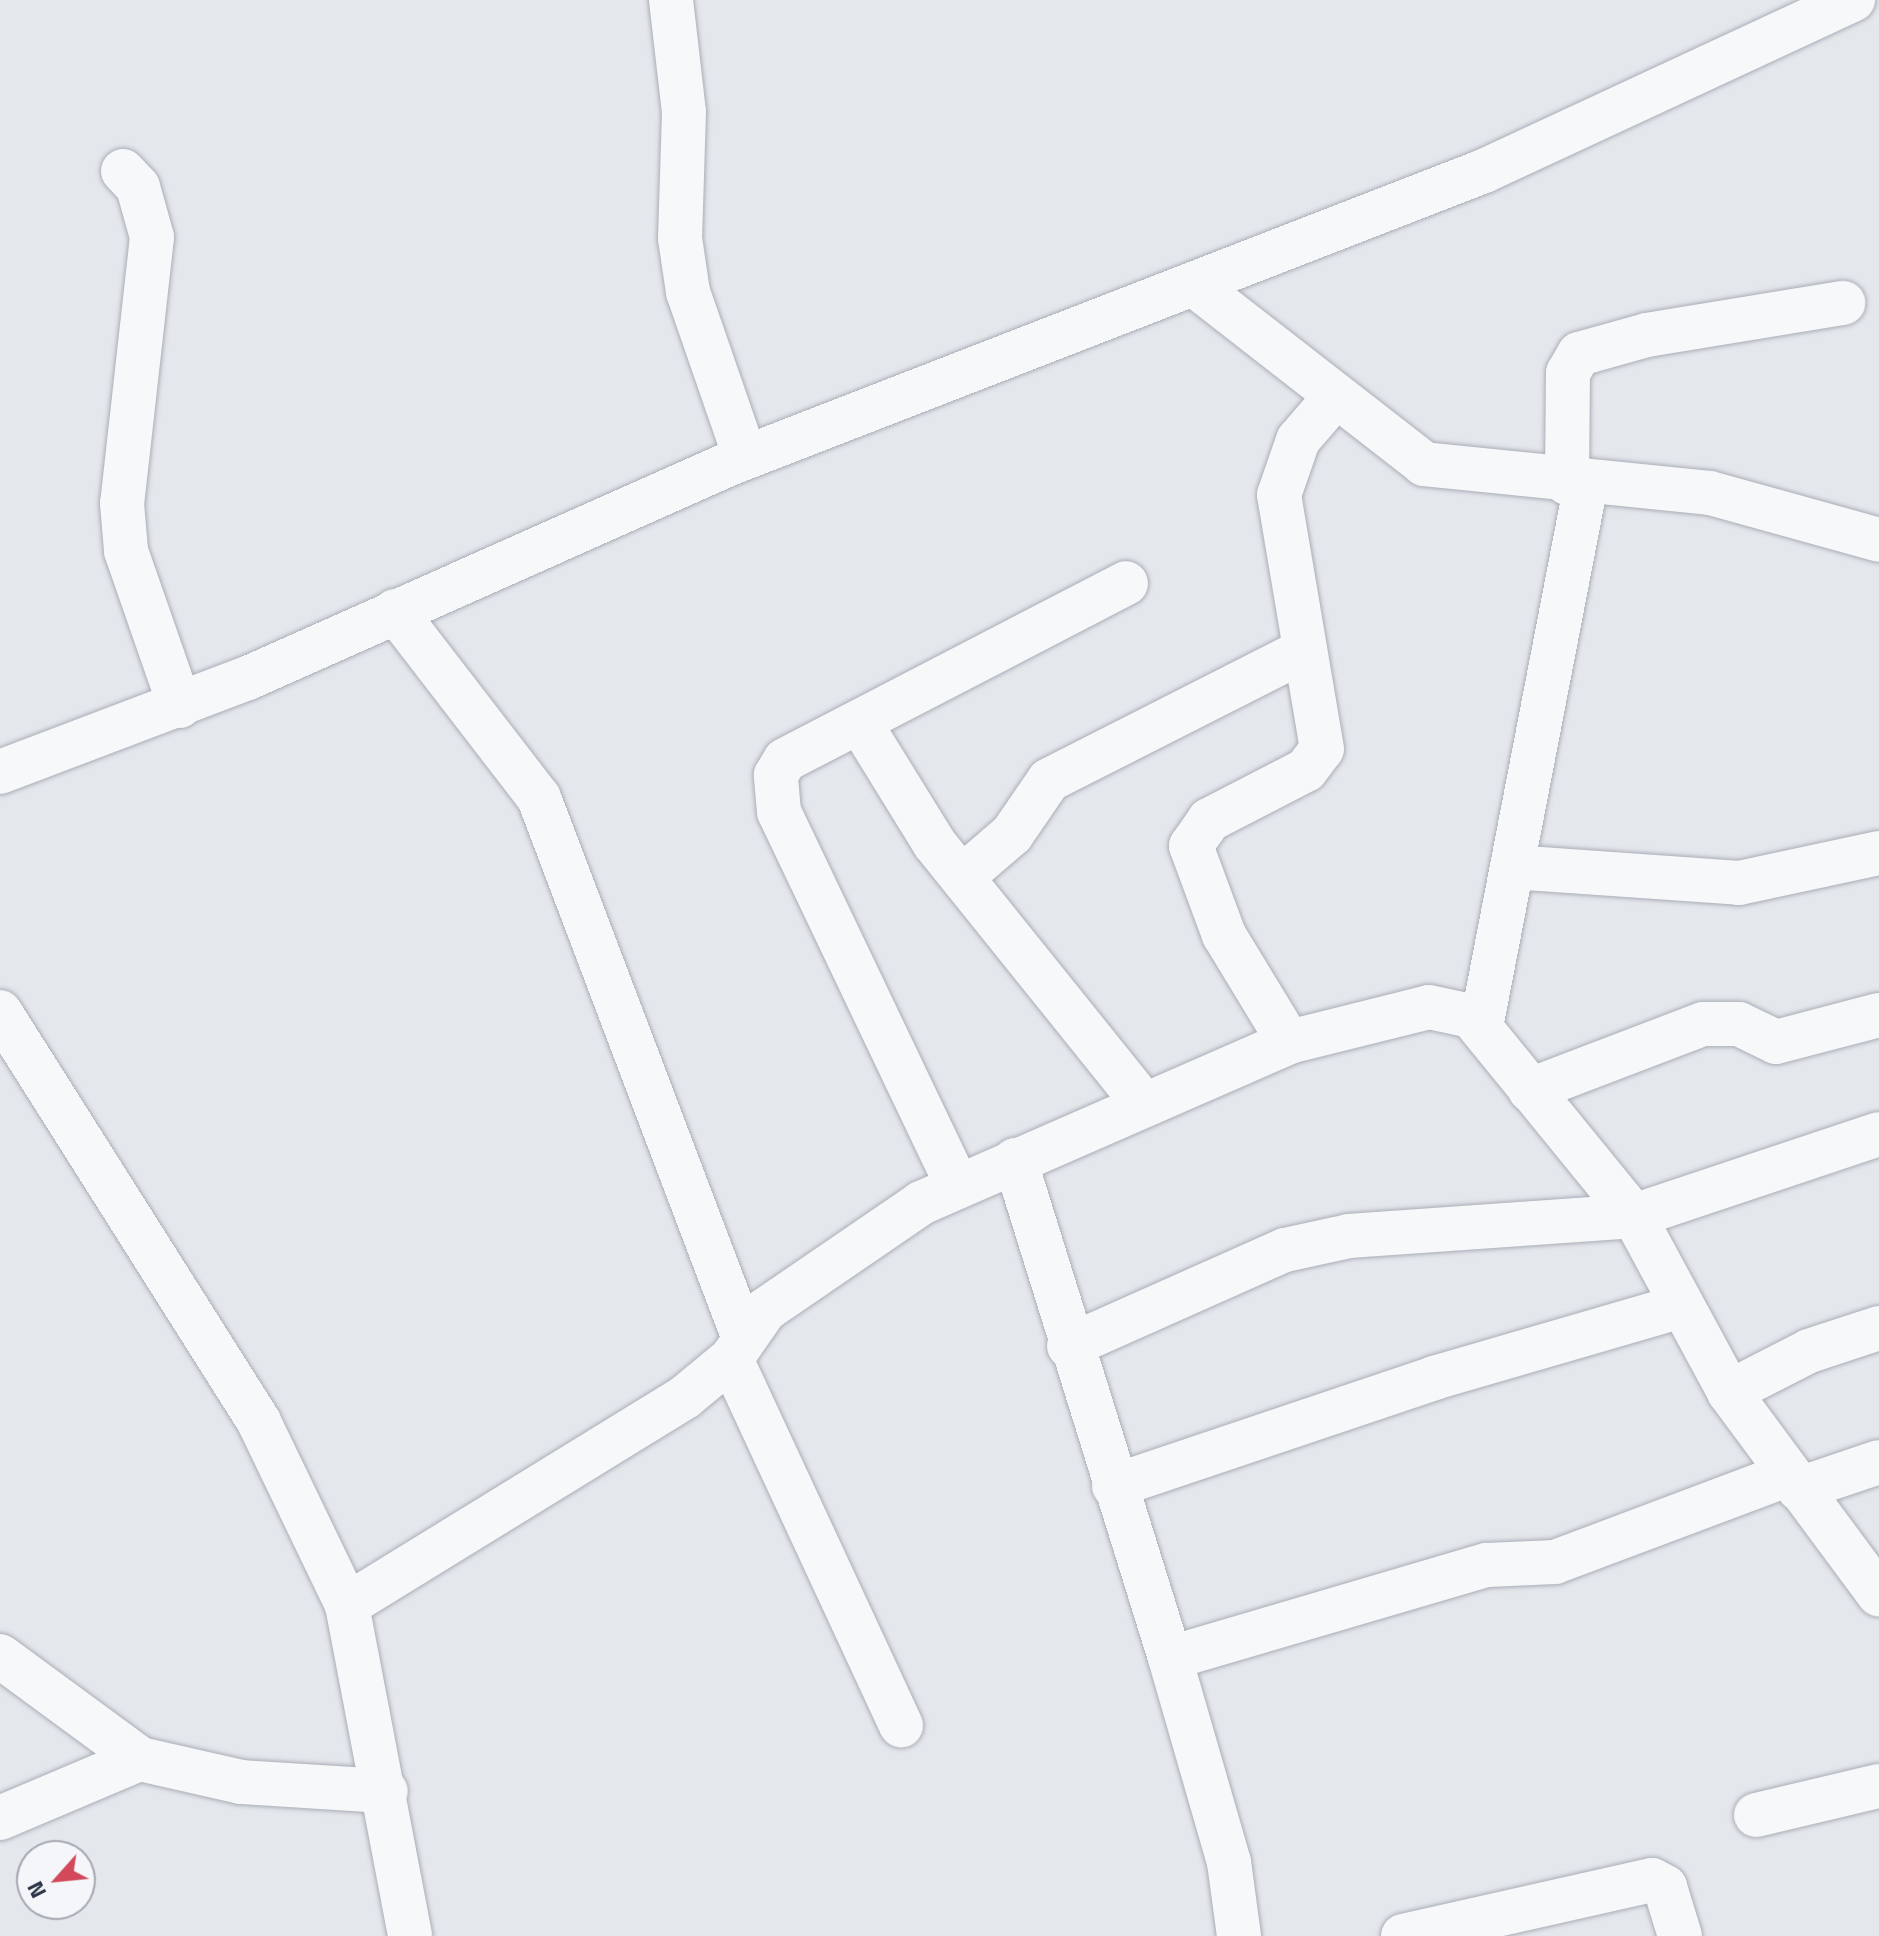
<!DOCTYPE html>
<style>
body{margin:0}
#map{position:relative;width:1879px;height:1936px;overflow:hidden;background:#e4e7ec;font-family:"Titillium Web",sans-serif}
div>[style]{position:absolute}
.roads{filter:drop-shadow(0 0 2px #a9aeb7) drop-shadow(0 0 2px #a9aeb7)}
.minor>*{height:44px;margin:-22px;padding:0 22px;transform-origin:22px;border-radius:22px;background:#f7f8fa}
span{translate:-50% -50%;white-space:nowrap;text-align:center;line-height:1.15;-webkit-text-stroke:6px #f4f6f9;paint-order:stroke}
.north{position:absolute;left:16px;top:1840px;width:80px;height:80px;box-sizing:border-box;background:#f4f6f9;border:2px solid #a4a8b1;border-radius:50%;rotate:243deg;font-size:22px;font-weight:700;line-height:32px;text-align:center;color:#2b3445}
.north::after{content:'';display:block;margin:auto;width:28px;height:36px;background:#d1495b;clip-path:polygon(50% 0,100% 100%,50% 72%,0 100%)}
</style>
<div id="map">
<div class="roads">
<div class="minor">
<i style="left:671px;top:0;width:113px;rotate:83.4deg"></i>
<i style="left:684px;top:112px;width:126px;rotate:91.8deg"></i>
<i style="left:680px;top:238px;width:55px;rotate:81.6deg"></i>
<i style="left:688px;top:292px;width:175px;rotate:70.9deg"></i>
<i style="left:123px;top:171px;width:22px;rotate:47deg"></i>
<i style="left:138px;top:187px;width:52px;rotate:74.4deg"></i>
<i style="left:152px;top:237px;width:268px;rotate:96.4deg"></i>
<i style="left:122px;top:503px;width:48px;rotate:85.2deg"></i>
<i style="left:126px;top:551px;width:164px;rotate:70.8deg"></i>
<i style="left:1197px;top:287px;width:288px;rotate:37.9deg"></i>
<i style="left:1424px;top:464px;width:287px;rotate:5.8deg"></i>
<i style="left:1710px;top:493px;width:175px;rotate:15.5deg"></i>
<i style="left:1567px;top:483px;width:110px;rotate:-89.5deg"></i>
<i style="left:1568px;top:373px;width:22px;rotate:-60deg"></i>
<i style="left:1579px;top:354px;width:71px;rotate:-15.6deg"></i>
<i style="left:1647px;top:335px;width:199px;rotate:-9.3deg"></i>
<i style="left:395px;top:611px;width:236px;rotate:52.4deg"></i>
<i style="left:539px;top:798px;width:575px;rotate:69.23deg"></i>
<i style="left:860px;top:723px;width:141px;rotate:58.3deg"></i>
<i style="left:934px;top:843px;width:332px;rotate:51.2deg"></i>
<i style="left:0;top:772px;width:265px;rotate:-20.8deg"></i>
<i style="left:248px;top:678px;width:526px;rotate:-23.98deg"></i>
<i style="left:729px;top:464px;width:810px;rotate:-21.21deg"></i>
<i style="left:1484px;top:171px;width:407px;rotate:-24.9deg"></i>
<i style="left:1512px;top:867px;width:228px;rotate:4deg"></i>
<i style="left:1739px;top:883px;width:143px;rotate:-12.1deg"></i>
<i style="left:962px;top:877px;width:66px;rotate:-40.7deg"></i>
<i style="left:1012px;top:834px;width:65px;rotate:-55.6deg"></i>
<i style="left:1049px;top:780px;width:287px;rotate:-26.9deg"></i>
<i style="left:0;top:1012px;width:485px;rotate:57.7deg"></i>
<i style="left:259px;top:1422px;width:203px;rotate:64.3deg"></i>
<i style="left:347px;top:1605px;width:337px;rotate:79.2deg"></i>
<i style="left:1481px;top:1027px;width:553px;rotate:-79.06deg"></i>
<i style="left:1289px;top:1042px;width:125px;rotate:-121.3deg"></i>
<i style="left:1224px;top:935px;width:95px;rotate:-110.3deg"></i>
<i style="left:1191px;top:846px;width:32px;rotate:-55deg"></i>
<i style="left:1209px;top:820px;width:109px;rotate:-27.3deg"></i>
<i style="left:1306px;top:770px;width:26px;rotate:-53deg"></i>
<i style="left:1322px;top:749px;width:258px;rotate:-99.6deg"></i>
<i style="left:1279px;top:495px;width:58px;rotate:-70.9deg"></i>
<i style="left:1298px;top:440px;width:57px;rotate:-49.3deg"></i>
<i style="left:1530px;top:1090px;width:185px;rotate:-20.9deg"></i>
<i style="left:1703px;top:1024px;width:36px"></i>
<i style="left:1739px;top:1024px;width:41px;rotate:25.9deg"></i>
<i style="left:1776px;top:1042px;width:106px;rotate:-14.7deg"></i>
<i style="left:1015px;top:1160px;width:522px;rotate:72.71deg"></i>
<i style="left:1170px;top:1658px;width:212px;rotate:73.9deg"></i>
<i style="left:1229px;top:1862px;width:75px;rotate:82.3deg"></i>
<i style="left:957px;top:1185px;width:413px;rotate:-115.5deg"></i>
<i style="left:779px;top:812px;width:37px;rotate:-95deg"></i>
<i style="left:776px;top:775px;width:17px;rotate:-59deg"></i>
<i style="left:785px;top:760px;width:384px;rotate:-27.4deg"></i>
<i style="left:1069px;top:1346px;width:236px;rotate:-24deg"></i>
<i style="left:1285px;top:1250px;width:66px;rotate:-12.3deg"></i>
<i style="left:1349px;top:1236px;width:286px;rotate:-4deg"></i>
<i style="left:1634px;top:1216px;width:258px;rotate:-18.5deg"></i>
<i style="left:731px;top:1359px;width:404px;rotate:65.1deg"></i>
<i style="left:1729px;top:1392px;width:90px;rotate:-27.1deg"></i>
<i style="left:1809px;top:1351px;width:74px;rotate:-18.2deg"></i>
<i style="left:1114px;top:1486px;width:338px;rotate:-18.6deg"></i>
<i style="left:1434px;top:1378px;width:255px;rotate:-16.2deg"></i>
<i style="left:1799px;top:1489px;width:84px;rotate:-18.6deg"></i>
<i style="left:347px;top:1605px;width:397px;rotate:-31.6deg"></i>
<i style="left:685px;top:1397px;width:60px;rotate:-39.6deg"></i>
<i style="left:731px;top:1359px;width:60px;rotate:-55.2deg"></i>
<i style="left:765px;top:1310px;width:189px;rotate:-34.4deg"></i>
<i style="left:921px;top:1203px;width:402px;rotate:-23.6deg"></i>
<i style="left:1289px;top:1042px;width:144px;rotate:-14deg"></i>
<i style="left:1429px;top:1007px;width:43px;rotate:12.1deg"></i>
<i style="left:1471px;top:1016px;width:258px;rotate:50.8deg"></i>
<i style="left:1634px;top:1216px;width:200px;rotate:61.6deg"></i>
<i style="left:1729px;top:1392px;width:252px;rotate:53.5deg"></i>
<i style="left:0;top:1656px;width:174px;rotate:36.3deg"></i>
<i style="left:140px;top:1759px;width:104px;rotate:12.8deg"></i>
<i style="left:241px;top:1782px;width:145px;rotate:3.6deg"></i>
<i style="left:1170px;top:1658px;width:330px;rotate:-16.4deg"></i>
<i style="left:1487px;top:1565px;width:68px;rotate:-2.5deg"></i>
<i style="left:1555px;top:1562px;width:247px;rotate:-20.6deg"></i>
<i style="left:1756px;top:1815px;width:126px;rotate:-13.3deg"></i>
<i style="left:0;top:1818px;width:152px;rotate:-22.9deg"></i>
<i style="left:1403px;top:1936px;width:255px;rotate:-12.7deg"></i>
<i style="left:1652px;top:1880px;width:15px;rotate:28deg"></i>
<i style="left:1665px;top:1887px;width:51px;rotate:73deg"></i>
</div>
</div>
<div class="north">N</div>
</div>
